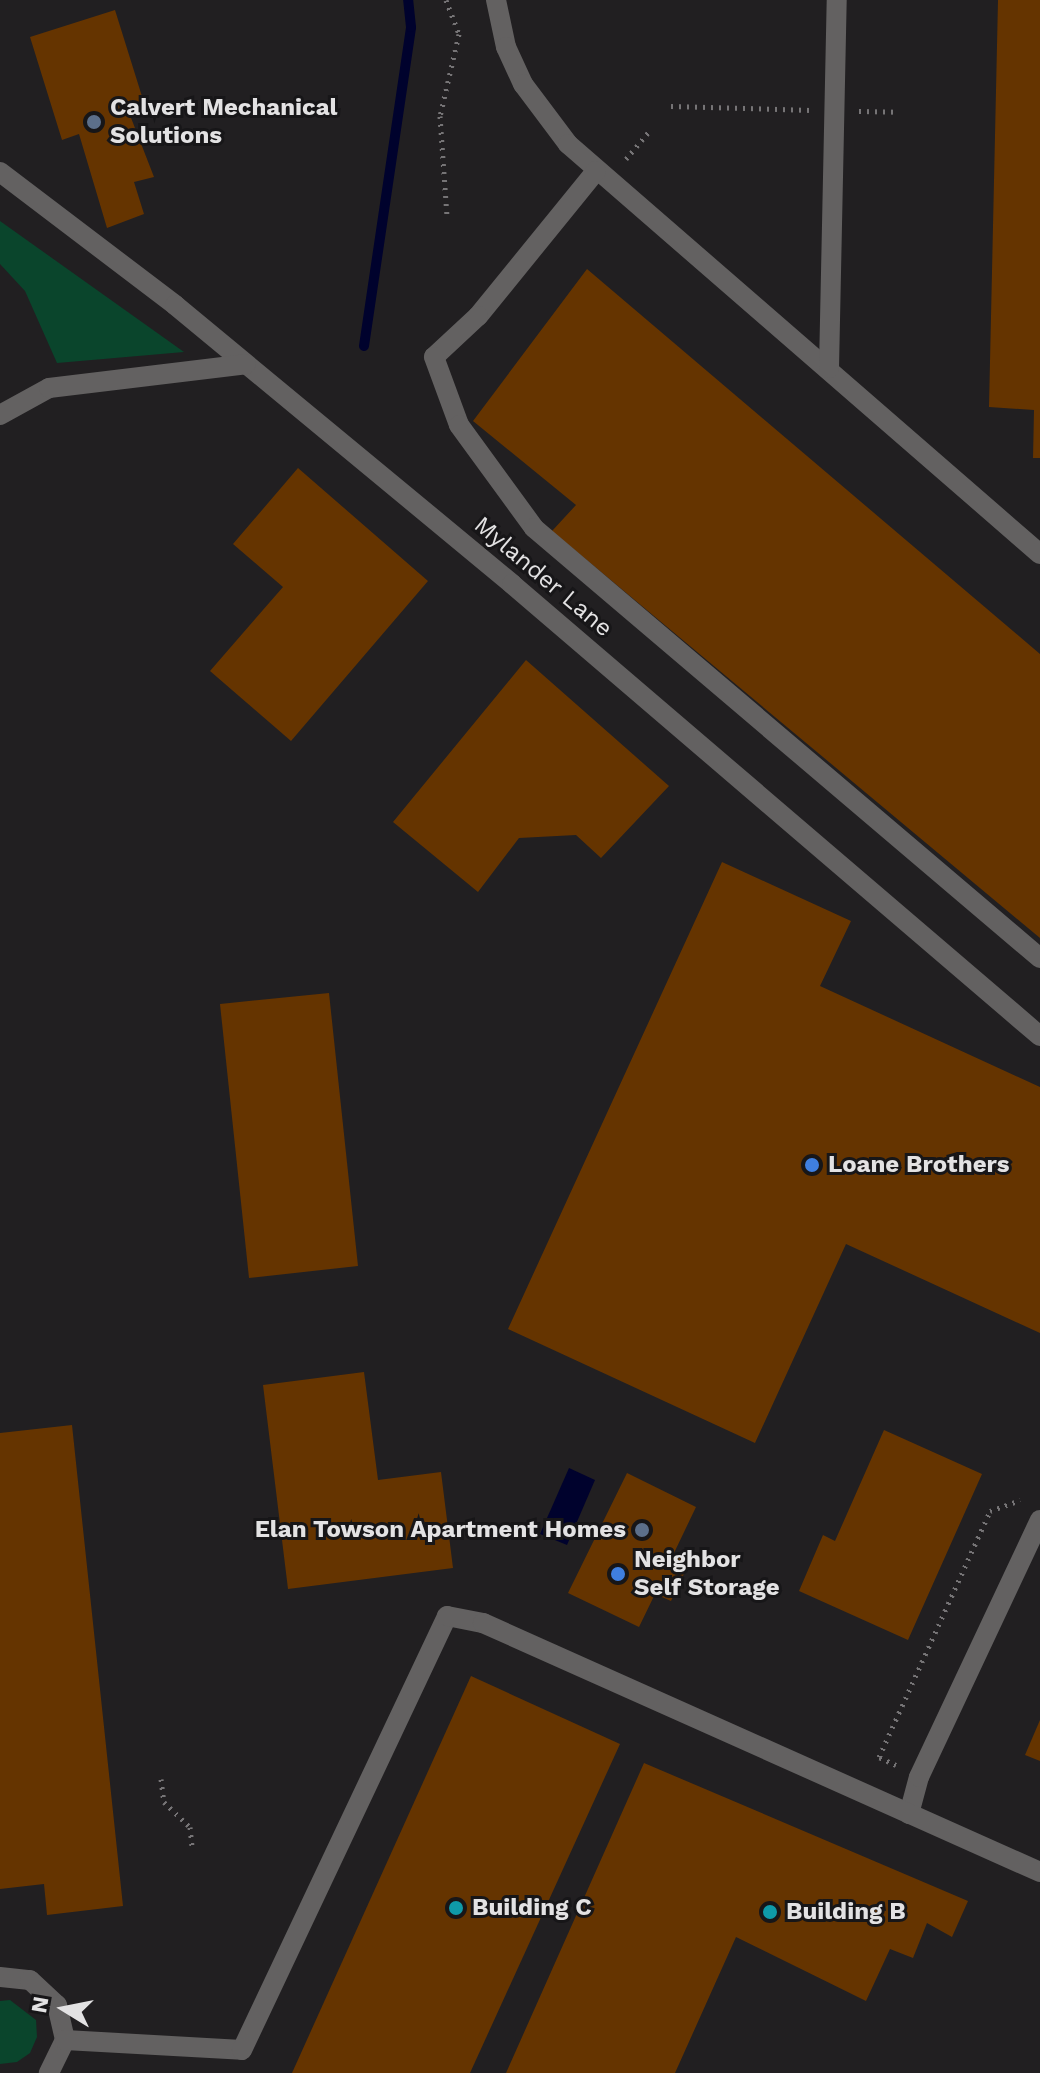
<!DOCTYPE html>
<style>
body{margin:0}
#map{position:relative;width:1040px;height:2073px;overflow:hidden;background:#211f21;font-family:"Work Sans",sans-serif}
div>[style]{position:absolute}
.green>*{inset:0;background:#0a452c}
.water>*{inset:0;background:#00022d}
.stream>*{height:10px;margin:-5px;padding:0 5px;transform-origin:5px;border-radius:5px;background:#00022d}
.building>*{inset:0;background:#653400}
.path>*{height:5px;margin-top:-2.5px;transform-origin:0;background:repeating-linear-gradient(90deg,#767476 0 2px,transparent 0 8px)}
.minor>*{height:20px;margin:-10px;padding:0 10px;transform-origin:10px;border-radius:10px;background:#636161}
.dots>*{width:22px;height:22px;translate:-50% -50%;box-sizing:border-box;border:4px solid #171618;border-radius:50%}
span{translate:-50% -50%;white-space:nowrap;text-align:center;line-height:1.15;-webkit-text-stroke:6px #171618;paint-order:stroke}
.poi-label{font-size:24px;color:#e3e2e3;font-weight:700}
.left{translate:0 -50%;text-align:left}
.right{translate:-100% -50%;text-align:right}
.street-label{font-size:24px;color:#e3e2e3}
.north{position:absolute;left:24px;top:1969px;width:80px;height:80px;-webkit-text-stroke:6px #171618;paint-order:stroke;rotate:280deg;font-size:22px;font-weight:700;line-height:32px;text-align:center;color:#e3e2e3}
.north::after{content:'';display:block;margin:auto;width:28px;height:36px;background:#e3e2e3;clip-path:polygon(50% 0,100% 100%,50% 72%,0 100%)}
</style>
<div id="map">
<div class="green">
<i style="clip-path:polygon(0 221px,184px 352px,57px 363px,25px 291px,0 264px)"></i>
<i style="clip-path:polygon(10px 2000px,36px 2020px,37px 2037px,30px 2053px,17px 2062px,0 2064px,0 2001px)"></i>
</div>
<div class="water">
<i style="clip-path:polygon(569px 1468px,595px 1480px,567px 1545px,540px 1534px)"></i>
</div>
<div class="stream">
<i style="left:364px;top:346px;width:322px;rotate:-81.6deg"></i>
<i style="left:411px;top:27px;width:27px;rotate:-96deg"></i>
</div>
<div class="building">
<i style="clip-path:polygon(998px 0,1040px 0,1040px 458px,1033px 458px,1034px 410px,989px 407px)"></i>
<i style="clip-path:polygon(115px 10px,145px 106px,128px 110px,154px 177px,134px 182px,144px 214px,107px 228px,79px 134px,62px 140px,30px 37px)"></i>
<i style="clip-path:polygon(587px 269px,1040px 654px,1040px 938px,552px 531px,576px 505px,473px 421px)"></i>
<i style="clip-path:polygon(298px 468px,428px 581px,291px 741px,210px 671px,283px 587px,233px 544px)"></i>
<i style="clip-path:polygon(526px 660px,669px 786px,601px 858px,576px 835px,519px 838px,478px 892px,393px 822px)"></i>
<i style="clip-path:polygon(722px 862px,851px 921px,820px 986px,1040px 1087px,1040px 1333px,846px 1244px,755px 1443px,508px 1329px)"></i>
<i style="clip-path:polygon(329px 993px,358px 1266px,249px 1278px,220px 1004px)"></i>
<i style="clip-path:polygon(364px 1372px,378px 1480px,441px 1472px,453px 1568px,288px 1589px,263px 1385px)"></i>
<i style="clip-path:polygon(72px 1425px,123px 1906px,47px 1915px,44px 1884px,0 1889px,0 1433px)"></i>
<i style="clip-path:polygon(884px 1430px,982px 1474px,908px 1640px,799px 1591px,823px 1535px,835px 1541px)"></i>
<i style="clip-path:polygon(627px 1473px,696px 1507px,674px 1553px,690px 1561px,671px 1601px,655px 1594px,639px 1627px,568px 1593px)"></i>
<i style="clip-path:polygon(471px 1676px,620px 1744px,470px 2073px,292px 2073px)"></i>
<i style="clip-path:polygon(1040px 1720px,1040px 1761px,1025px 1755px)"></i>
<i style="clip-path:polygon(644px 1763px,968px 1901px,952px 1937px,927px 1923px,913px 1958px,890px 1949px,866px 2001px,736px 1937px,675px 2073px,506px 2073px)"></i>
</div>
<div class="path">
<i style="left:446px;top:0;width:36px;rotate:69deg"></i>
<i style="left:459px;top:34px;width:84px;rotate:103deg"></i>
<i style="left:440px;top:116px;width:99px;rotate:86deg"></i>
<i style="left:671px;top:106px;width:140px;rotate:1.6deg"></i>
<i style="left:859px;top:111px;width:39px;rotate:1deg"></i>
<i style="left:626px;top:159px;width:35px;rotate:-50deg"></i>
<i style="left:896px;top:1765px;width:19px;rotate:-155deg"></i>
<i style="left:879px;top:1757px;width:270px;rotate:-65.7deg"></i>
<i style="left:990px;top:1511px;width:32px;rotate:-20deg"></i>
<i style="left:161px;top:1779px;width:23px;rotate:83deg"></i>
<i style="left:164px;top:1802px;width:36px;rotate:44deg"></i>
<i style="left:190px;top:1827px;width:20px;rotate:84deg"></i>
</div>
<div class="minor">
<i style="left:496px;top:0;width:48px;rotate:78deg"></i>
<i style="left:506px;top:47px;width:41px;rotate:65.3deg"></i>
<i style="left:523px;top:84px;width:75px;rotate:53.1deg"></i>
<i style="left:568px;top:144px;width:625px;rotate:40.98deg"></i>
<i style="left:596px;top:171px;width:187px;rotate:129.1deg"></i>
<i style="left:478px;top:316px;width:60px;rotate:137deg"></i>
<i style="left:434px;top:357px;width:72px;rotate:69.8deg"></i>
<i style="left:459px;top:425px;width:127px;rotate:53.9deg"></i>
<i style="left:534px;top:528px;width:664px;rotate:40.36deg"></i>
<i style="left:0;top:172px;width:220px;rotate:37.2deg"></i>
<i style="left:175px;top:305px;width:438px;rotate:39.6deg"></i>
<i style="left:512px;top:584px;width:695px;rotate:40.57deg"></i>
<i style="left:829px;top:368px;width:368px;rotate:-88.8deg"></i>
<i style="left:0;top:415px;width:56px;rotate:-28.9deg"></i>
<i style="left:49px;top:388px;width:198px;rotate:-6.9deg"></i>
<i style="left:909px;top:1814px;width:38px;rotate:-75deg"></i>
<i style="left:919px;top:1777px;width:284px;rotate:-64.8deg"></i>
<i style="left:0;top:1977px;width:30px;rotate:6deg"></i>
<i style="left:30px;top:1980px;width:37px;rotate:43deg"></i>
<i style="left:57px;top:2005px;width:36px;rotate:77deg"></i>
<i style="left:65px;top:2040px;width:37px;rotate:116deg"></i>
<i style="left:65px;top:2040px;width:177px;rotate:3.2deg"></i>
<i style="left:242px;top:2050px;width:480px;rotate:-64.7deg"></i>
<i style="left:447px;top:1616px;width:37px;rotate:11deg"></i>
<i style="left:483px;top:1623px;width:610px;rotate:24.09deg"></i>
</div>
<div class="dots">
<i style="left:94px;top:122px;background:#5c6f8a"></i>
<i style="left:812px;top:1165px;background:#3f7fe0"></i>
<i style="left:642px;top:1530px;background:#5c6f8a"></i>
<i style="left:618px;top:1574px;background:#3f7fe0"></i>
<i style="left:456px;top:1908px;background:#0f9aa8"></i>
<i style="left:770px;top:1912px;background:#0f9aa8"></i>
</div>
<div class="poi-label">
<span class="left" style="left:110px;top:122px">Calvert Mechanical<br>Solutions</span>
<span class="left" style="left:828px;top:1165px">Loane Brothers</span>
<span class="right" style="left:626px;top:1530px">Elan Towson Apartment Homes</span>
<span class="left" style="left:634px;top:1574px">Neighbor<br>Self Storage</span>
<span class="left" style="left:472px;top:1908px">Building C</span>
<span class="left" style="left:786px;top:1912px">Building B</span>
</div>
<div class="street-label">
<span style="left:543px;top:577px;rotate:40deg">Mylander Lane</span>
</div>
<div class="north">N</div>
</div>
